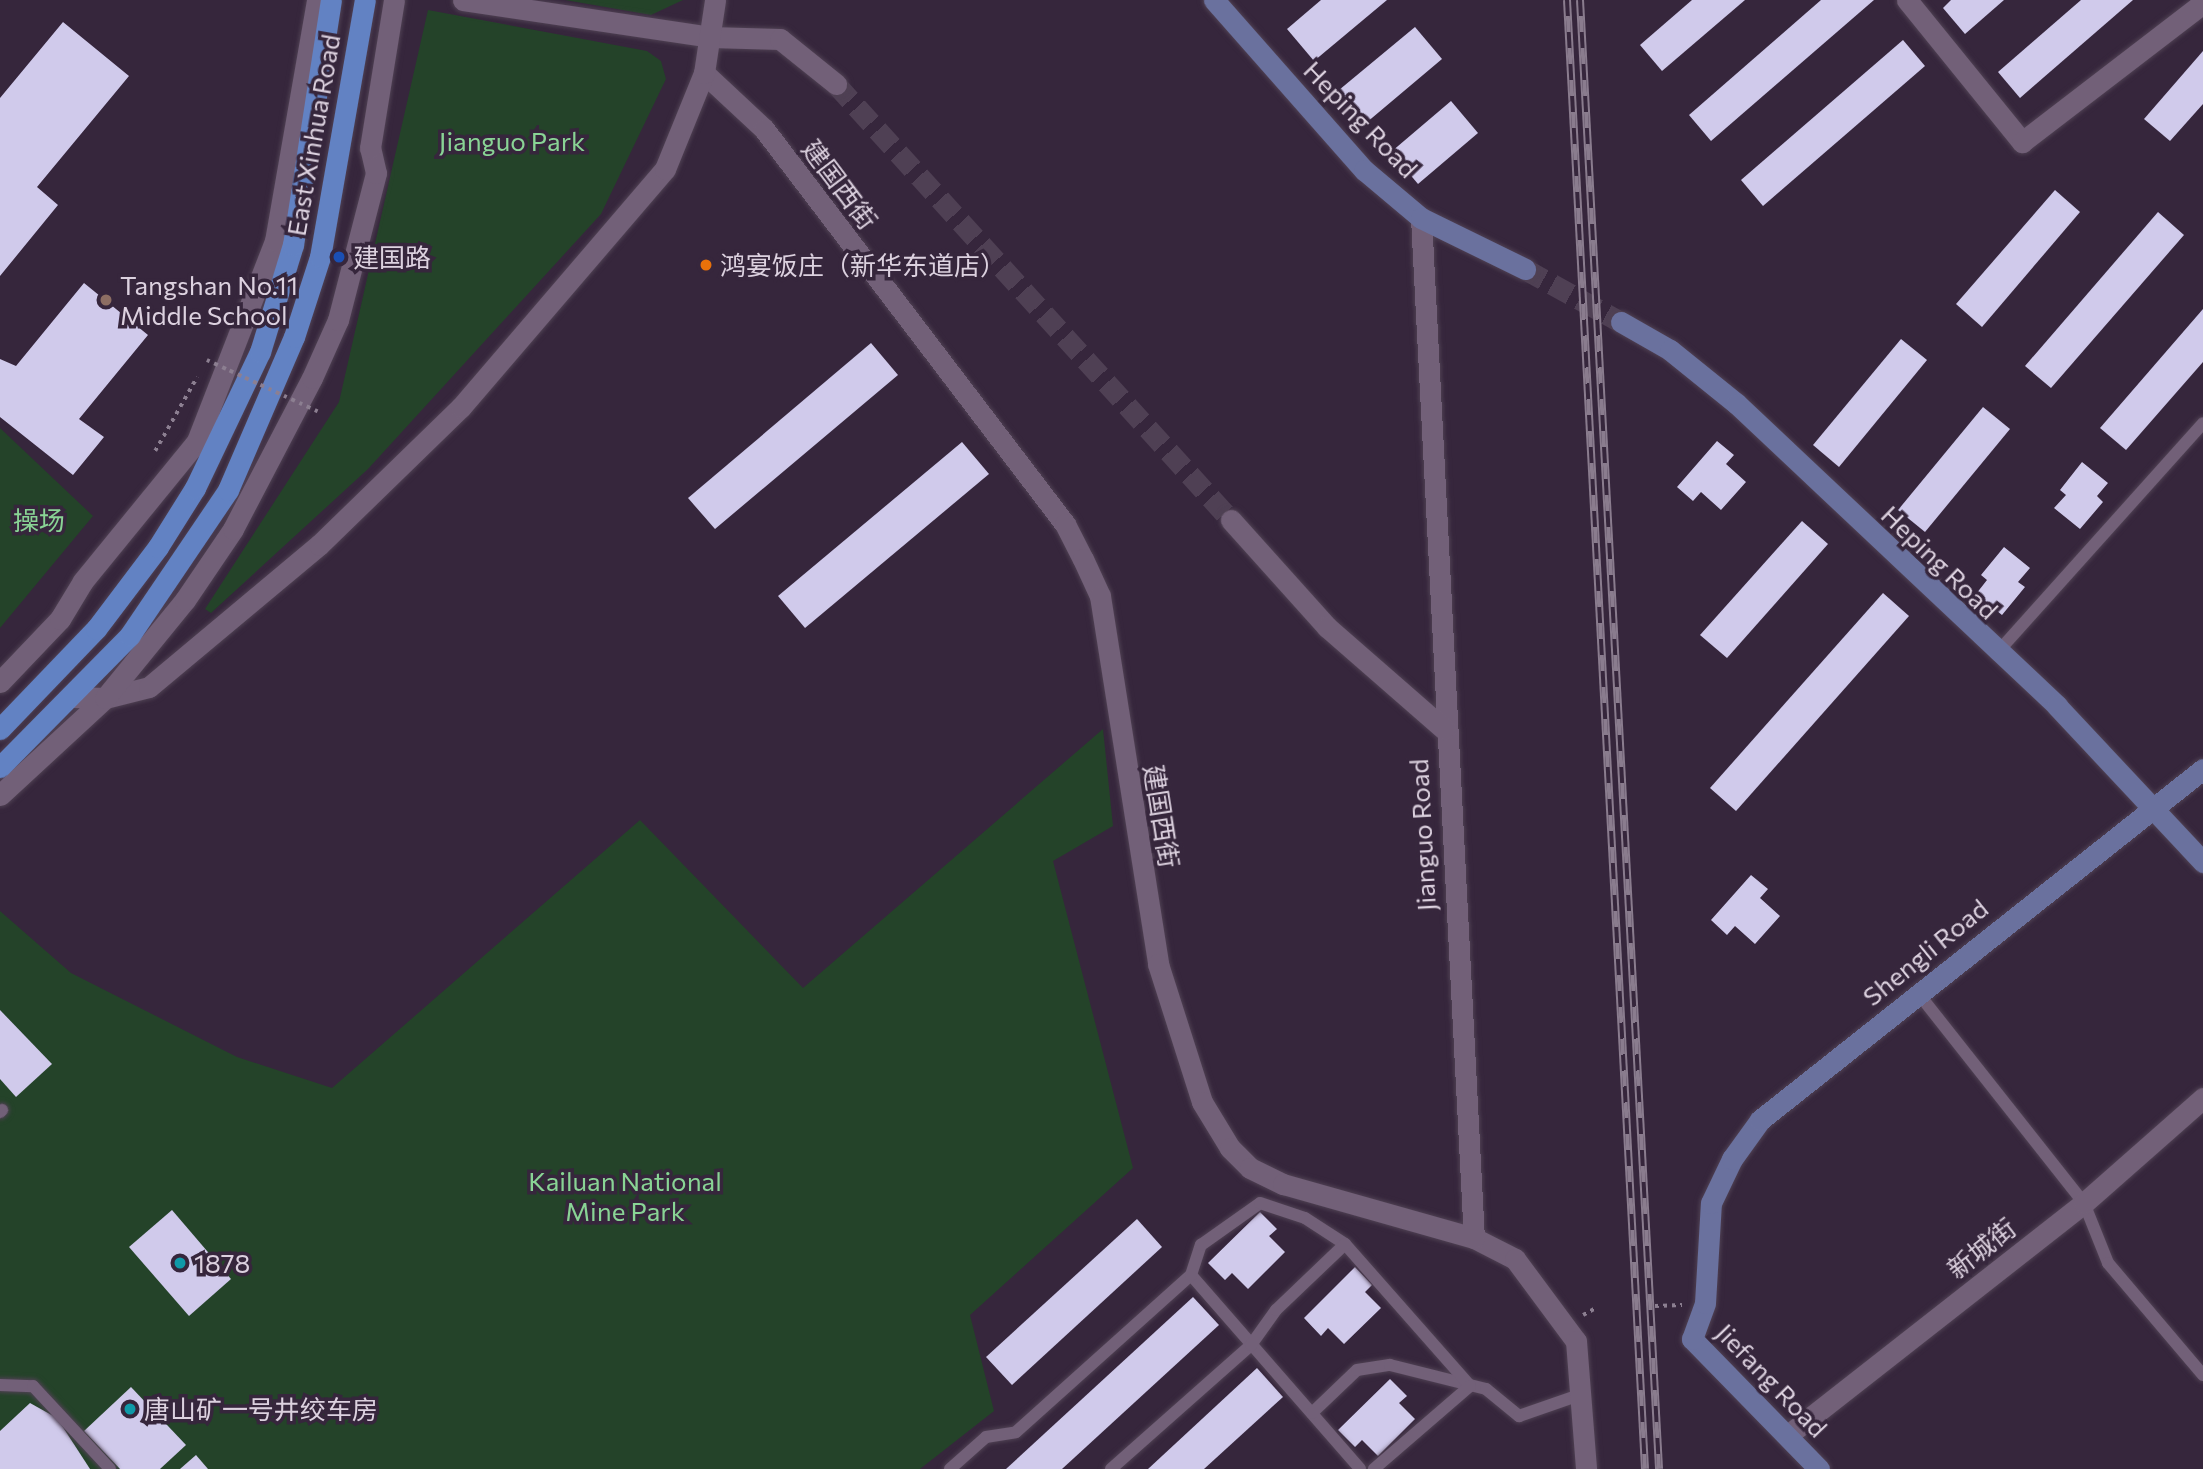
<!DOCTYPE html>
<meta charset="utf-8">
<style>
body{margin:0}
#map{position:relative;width:2203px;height:1469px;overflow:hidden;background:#36263c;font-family:Commissioner,"Noto Sans SC",sans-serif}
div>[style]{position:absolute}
.green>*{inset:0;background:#244329}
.building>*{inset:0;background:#d0caeb}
.street-tunnel>*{height:21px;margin-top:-10.5px;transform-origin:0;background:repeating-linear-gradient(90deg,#4f4054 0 21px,transparent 0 31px)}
.secondary-tunnel>*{height:21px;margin-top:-10.5px;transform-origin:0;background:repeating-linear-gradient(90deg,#4f4054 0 21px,transparent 0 31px)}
.path>*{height:3.5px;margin-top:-1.75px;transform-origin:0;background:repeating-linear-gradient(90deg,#8c7f91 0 3.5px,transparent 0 8.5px)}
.roads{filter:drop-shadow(0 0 2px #4f4153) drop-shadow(0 0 2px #4f4153)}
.lane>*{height:12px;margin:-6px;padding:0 6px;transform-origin:6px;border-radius:6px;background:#726078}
.street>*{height:21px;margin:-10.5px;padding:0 10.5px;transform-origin:10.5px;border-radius:10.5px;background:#726078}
.secondary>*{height:21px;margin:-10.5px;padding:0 10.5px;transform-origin:10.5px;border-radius:10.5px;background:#6a719e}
.primary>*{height:21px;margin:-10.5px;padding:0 10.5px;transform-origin:10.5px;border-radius:10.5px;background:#6282c3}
.rail>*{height:8px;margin-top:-4px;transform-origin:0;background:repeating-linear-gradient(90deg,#36263c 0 16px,#8a7c8e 0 32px);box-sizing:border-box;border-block:2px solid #8a7c8e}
.path-bridge>*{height:3.5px;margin-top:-1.75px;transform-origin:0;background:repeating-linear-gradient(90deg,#8c7f91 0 3.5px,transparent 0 8.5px)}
.dots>*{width:19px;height:19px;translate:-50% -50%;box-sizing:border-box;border:4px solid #36263c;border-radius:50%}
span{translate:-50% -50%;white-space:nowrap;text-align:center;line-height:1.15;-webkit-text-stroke:7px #36263c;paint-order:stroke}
.street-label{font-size:26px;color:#dcd1df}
.park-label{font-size:26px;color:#89d495}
.poi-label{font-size:26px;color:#dcd1df}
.left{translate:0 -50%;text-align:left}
</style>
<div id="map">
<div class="green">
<i style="clip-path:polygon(565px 0,683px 0,651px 15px)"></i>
<i style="clip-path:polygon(428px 10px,647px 51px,661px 61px,666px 79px,601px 214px,368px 469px,211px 613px,205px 609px,339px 402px)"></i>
<i style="clip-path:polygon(0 428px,93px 516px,0 628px)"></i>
<i style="clip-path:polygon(1103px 729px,1113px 826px,1053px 861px,1133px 1168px,970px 1315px,994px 1411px,920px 1469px,0 1469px,0 911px,71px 973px,237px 1057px,332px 1088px,640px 820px,803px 988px)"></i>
</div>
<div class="building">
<i style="clip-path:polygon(1321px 0,1387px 0,1314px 61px,1287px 29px)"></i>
<i style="clip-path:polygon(1692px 0,1745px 0,1662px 71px,1640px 45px)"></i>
<i style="clip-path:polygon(1821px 0,1874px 0,1711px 141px,1689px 115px)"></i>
<i style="clip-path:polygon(1951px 0,2004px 0,1965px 34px,1943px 8px)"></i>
<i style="clip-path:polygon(2081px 0,2133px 0,2020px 98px,1998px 72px)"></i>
<i style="clip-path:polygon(63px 22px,129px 76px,37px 187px,58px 205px,0 276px,0 98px)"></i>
<i style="clip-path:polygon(1415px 27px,1442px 59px,1366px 123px,1339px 90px)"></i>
<i style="clip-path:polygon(1903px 40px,1925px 66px,1763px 206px,1741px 180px)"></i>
<i style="clip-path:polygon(2203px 51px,2203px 104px,2170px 141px,2144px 119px)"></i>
<i style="clip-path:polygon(1451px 101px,1478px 133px,1418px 184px,1391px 152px)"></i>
<i style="clip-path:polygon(2055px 190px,2080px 212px,1982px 327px,1956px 304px)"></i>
<i style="clip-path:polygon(2158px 212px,2184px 235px,2051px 388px,2025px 366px)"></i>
<i style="clip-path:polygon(84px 283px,148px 335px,79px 419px,104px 437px,73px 475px,0 417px,0 359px,16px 366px)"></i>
<i style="clip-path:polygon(2203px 309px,2203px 362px,2126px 450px,2100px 428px)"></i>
<i style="clip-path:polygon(1901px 339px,1927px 360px,1839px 467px,1813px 445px)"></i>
<i style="clip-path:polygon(871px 343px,898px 375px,715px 529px,688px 498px)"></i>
<i style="clip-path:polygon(1983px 407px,2010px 429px,1925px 532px,1898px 510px)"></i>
<i style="clip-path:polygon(1717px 441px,1734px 455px,1726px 464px,1746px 482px,1721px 510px,1701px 492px,1693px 501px,1677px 487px)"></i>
<i style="clip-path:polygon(962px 442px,989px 474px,805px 628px,778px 596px)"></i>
<i style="clip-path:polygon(2082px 462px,2108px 483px,2097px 496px,2103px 502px,2080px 529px,2054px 508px,2066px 495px,2060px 490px)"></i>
<i style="clip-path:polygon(1802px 521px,1828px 544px,1727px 658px,1700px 635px)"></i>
<i style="clip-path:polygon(2004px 547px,2030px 568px,2018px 582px,2025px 587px,2002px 615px,1976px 594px,1987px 580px,1981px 575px)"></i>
<i style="clip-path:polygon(1883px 593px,1909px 616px,1736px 811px,1710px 788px)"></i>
<i style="clip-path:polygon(1751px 875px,1768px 889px,1760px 898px,1780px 916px,1755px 944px,1735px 926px,1727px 935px,1711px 920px)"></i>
<i style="clip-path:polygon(0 1010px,52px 1064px,16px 1097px,0 1079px)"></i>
<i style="clip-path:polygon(172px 1210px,231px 1279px,189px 1316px,129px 1247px)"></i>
<i style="clip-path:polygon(1260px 1212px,1277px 1229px,1269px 1236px,1285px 1252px,1248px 1289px,1232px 1273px,1225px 1280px,1208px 1263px)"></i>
<i style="clip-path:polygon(1137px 1219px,1162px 1247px,1012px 1385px,986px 1357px)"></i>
<i style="clip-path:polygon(1355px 1267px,1372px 1285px,1365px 1292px,1381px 1308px,1344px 1344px,1328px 1328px,1321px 1336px,1304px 1318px)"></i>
<i style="clip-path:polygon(1193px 1297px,1219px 1325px,1062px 1469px,1006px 1469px)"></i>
<i style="clip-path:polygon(1257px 1368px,1283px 1397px,1204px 1469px,1148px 1469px)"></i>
<i style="clip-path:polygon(1390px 1379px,1407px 1396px,1399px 1403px,1415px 1419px,1378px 1456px,1362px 1440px,1355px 1447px,1338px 1430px)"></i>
<i style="clip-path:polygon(131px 1387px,186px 1445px,160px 1469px,120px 1469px,84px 1431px)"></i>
<i style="clip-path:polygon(30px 1403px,57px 1418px,90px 1469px,0 1469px,0 1431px)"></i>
<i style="clip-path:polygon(196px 1455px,208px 1469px,180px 1469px)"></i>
</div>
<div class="street-tunnel">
<i style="left:836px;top:84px;width:588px;rotate:47.82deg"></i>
</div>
<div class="secondary-tunnel">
<i style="left:1525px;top:269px;width:110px;rotate:28.9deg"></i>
</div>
<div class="path">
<i style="left:155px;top:451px;width:85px;rotate:-60.4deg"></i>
<i style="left:1655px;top:1306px;width:27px;rotate:-2deg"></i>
<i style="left:1583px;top:1315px;width:13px;rotate:-29deg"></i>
</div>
<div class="roads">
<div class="lane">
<i style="left:1996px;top:654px;width:310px;rotate:-48.1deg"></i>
<i style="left:1918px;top:993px;width:268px;rotate:51.7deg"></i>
<i style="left:2084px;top:1203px;width:65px;rotate:68.2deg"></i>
<i style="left:2108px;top:1263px;width:147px;rotate:49.7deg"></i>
<i style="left:0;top:1112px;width:3px;rotate:-45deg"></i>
<i style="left:1191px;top:1275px;width:257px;rotate:48.9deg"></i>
<i style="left:0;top:1385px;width:33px;rotate:2deg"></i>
<i style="left:33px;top:1386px;width:113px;rotate:47.1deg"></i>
<i style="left:1312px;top:1413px;width:62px;rotate:-43.7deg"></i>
<i style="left:1357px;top:1370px;width:33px;rotate:-9deg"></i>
<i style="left:1390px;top:1365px;width:99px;rotate:14deg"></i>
<i style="left:1486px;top:1389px;width:43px;rotate:39.3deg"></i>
<i style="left:1519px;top:1416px;width:67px;rotate:-19.2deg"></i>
<i style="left:950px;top:1469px;width:48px;rotate:-41.6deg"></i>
<i style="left:986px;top:1437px;width:30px;rotate:-9deg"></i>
<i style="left:1016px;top:1432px;width:235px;rotate:-41.9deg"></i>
<i style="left:1191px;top:1275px;width:32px;rotate:-72deg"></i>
<i style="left:1201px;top:1245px;width:72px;rotate:-35.4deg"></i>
<i style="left:1260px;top:1203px;width:47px;rotate:18.4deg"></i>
<i style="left:1305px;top:1218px;width:48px;rotate:33deg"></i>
<i style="left:1345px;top:1244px;width:189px;rotate:48.6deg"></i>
<i style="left:1470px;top:1386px;width:127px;rotate:139.2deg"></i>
<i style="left:1111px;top:1469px;width:187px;rotate:-41.5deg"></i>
<i style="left:1251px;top:1345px;width:43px;rotate:-54.5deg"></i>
<i style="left:1276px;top:1310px;width:95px;rotate:-43.7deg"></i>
</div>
<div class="street">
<i style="left:463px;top:0;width:250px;rotate:8.5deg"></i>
<i style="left:710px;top:37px;width:70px;rotate:1.6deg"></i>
<i style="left:780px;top:39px;width:72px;rotate:38.8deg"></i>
<i style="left:1907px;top:0;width:183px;rotate:51deg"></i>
<i style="left:2022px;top:142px;width:228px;rotate:-37.5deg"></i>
<i style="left:704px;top:73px;width:82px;rotate:43deg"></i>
<i style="left:764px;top:129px;width:497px;rotate:52.7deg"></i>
<i style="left:1065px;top:524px;width:39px;rotate:63deg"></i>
<i style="left:1083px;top:559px;width:41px;rotate:65.3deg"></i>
<i style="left:1100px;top:596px;width:373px;rotate:81deg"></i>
<i style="left:1158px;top:964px;width:145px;rotate:72.3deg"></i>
<i style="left:1202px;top:1102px;width:54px;rotate:58.7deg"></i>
<i style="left:1230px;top:1148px;width:28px;rotate:45deg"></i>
<i style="left:1250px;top:1168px;width:37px;rotate:26deg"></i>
<i style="left:1283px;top:1184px;width:198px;rotate:15.8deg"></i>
<i style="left:1474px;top:1238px;width:46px;rotate:27.1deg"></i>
<i style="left:1515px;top:1259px;width:102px;rotate:53.4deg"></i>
<i style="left:1576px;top:1341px;width:128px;rotate:85.5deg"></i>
<i style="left:1421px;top:218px;width:1021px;rotate:87.03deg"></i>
<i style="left:1231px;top:520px;width:144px;rotate:48.1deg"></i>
<i style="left:1327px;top:627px;width:155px;rotate:41.1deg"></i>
<i style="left:0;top:682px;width:87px;rotate:-46.4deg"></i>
<i style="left:60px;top:619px;width:44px;rotate:-58.8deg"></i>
<i style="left:83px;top:581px;width:181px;rotate:-50.8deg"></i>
<i style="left:197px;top:441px;width:215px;rotate:-68.7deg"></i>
<i style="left:275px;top:241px;width:245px;rotate:-80.1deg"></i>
<i style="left:73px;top:697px;width:32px;rotate:2deg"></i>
<i style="left:105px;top:698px;width:45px;rotate:-14deg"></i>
<i style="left:149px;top:687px;width:222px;rotate:-39.9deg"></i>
<i style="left:319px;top:545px;width:198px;rotate:-44.2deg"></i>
<i style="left:461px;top:407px;width:313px;rotate:-49.4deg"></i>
<i style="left:665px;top:169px;width:104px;rotate:-67.9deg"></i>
<i style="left:704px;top:73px;width:74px;rotate:-81.4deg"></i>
<i style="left:0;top:795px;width:143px;rotate:-42.7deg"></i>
<i style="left:105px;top:698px;width:127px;rotate:-50.8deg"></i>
<i style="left:185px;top:600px;width:86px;rotate:-55.9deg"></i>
<i style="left:233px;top:529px;width:170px;rotate:-62.4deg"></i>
<i style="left:312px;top:378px;width:64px;rotate:-65.9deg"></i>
<i style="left:338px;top:320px;width:152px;rotate:-75.5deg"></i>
<i style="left:376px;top:173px;width:26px;rotate:-103deg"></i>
<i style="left:370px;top:148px;width:150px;rotate:-80.8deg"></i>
<i style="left:1788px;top:1435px;width:376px;rotate:-38.1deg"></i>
<i style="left:2084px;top:1203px;width:159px;rotate:-41.4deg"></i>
</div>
<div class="secondary">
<i style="left:1214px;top:0;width:227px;rotate:48.6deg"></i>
<i style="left:1364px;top:170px;width:75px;rotate:40.1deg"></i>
<i style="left:1421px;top:218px;width:116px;rotate:26.1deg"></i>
<i style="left:1621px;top:322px;width:56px;rotate:29.7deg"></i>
<i style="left:1670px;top:350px;width:86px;rotate:38.9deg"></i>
<i style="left:1737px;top:404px;width:440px;rotate:43.3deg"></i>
<i style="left:2057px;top:706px;width:214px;rotate:46.9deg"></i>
<i style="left:1819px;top:1469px;width:182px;rotate:-134.3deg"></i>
<i style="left:1692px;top:1339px;width:38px;rotate:-70deg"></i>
<i style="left:1705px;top:1303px;width:100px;rotate:-86.6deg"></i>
<i style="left:1711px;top:1203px;width:49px;rotate:-64.5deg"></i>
<i style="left:1732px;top:1159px;width:48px;rotate:-54.3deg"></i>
<i style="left:1760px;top:1120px;width:565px;rotate:-38.39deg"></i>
</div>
<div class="primary">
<i style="left:0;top:729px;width:139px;rotate:-46.2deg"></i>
<i style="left:96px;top:629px;width:103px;rotate:-52.9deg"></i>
<i style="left:158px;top:547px;width:70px;rotate:-57.9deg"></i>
<i style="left:195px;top:488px;width:151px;rotate:-64.5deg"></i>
<i style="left:260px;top:352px;width:112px;rotate:-72.9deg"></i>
<i style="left:293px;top:245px;width:248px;rotate:-81.2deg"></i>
<i style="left:0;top:767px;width:185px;rotate:-45.4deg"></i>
<i style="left:130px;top:635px;width:175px;rotate:-55.9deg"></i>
<i style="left:228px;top:490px;width:167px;rotate:-66.7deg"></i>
<i style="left:294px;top:337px;width:84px;rotate:-72deg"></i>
<i style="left:320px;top:257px;width:261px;rotate:-80.1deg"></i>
</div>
</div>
<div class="rail">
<i style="left:1567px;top:0;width:1471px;rotate:86.96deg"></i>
<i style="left:1580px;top:0;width:1471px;rotate:86.92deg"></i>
</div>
<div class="path-bridge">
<i style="left:207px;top:360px;width:123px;rotate:24.9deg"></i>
</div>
<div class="dots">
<i style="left:339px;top:257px;background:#1a4fb4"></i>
<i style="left:706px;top:265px;background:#e8710a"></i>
<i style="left:106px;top:300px;background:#8d6e63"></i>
<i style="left:180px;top:1263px;background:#0f9aa8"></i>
<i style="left:130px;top:1409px;background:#0f9aa8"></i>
</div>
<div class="street-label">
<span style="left:1361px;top:119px;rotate:46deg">Heping Road</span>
<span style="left:313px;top:135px;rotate:-80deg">East Xinhua Road</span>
<span style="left:840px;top:184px;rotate:53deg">建国西街</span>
<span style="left:1940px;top:562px;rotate:44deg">Heping Road</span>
<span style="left:1162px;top:816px;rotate:81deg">建国西街</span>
<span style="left:1422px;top:835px;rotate:-93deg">Jianguo Road</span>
<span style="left:1925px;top:952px;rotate:-39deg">Shengli Road</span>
<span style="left:1981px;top:1248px;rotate:-38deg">新城街</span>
<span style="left:1772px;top:1380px;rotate:46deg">Jiefang Road</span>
</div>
<div class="park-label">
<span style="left:512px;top:141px">Jianguo Park</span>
<span style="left:39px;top:520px">操场</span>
<span style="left:625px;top:1196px">Kailuan National<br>Mine Park</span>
</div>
<div class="poi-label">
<span class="left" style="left:353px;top:257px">建国路</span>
<span class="left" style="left:720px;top:265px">鸿宴饭庄（新华东道店）</span>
<span class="left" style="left:120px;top:300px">Tangshan No.11<br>Middle School</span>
<span class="left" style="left:194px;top:1263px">1878</span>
<span class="left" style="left:144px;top:1409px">唐山矿一号井绞车房</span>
</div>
</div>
